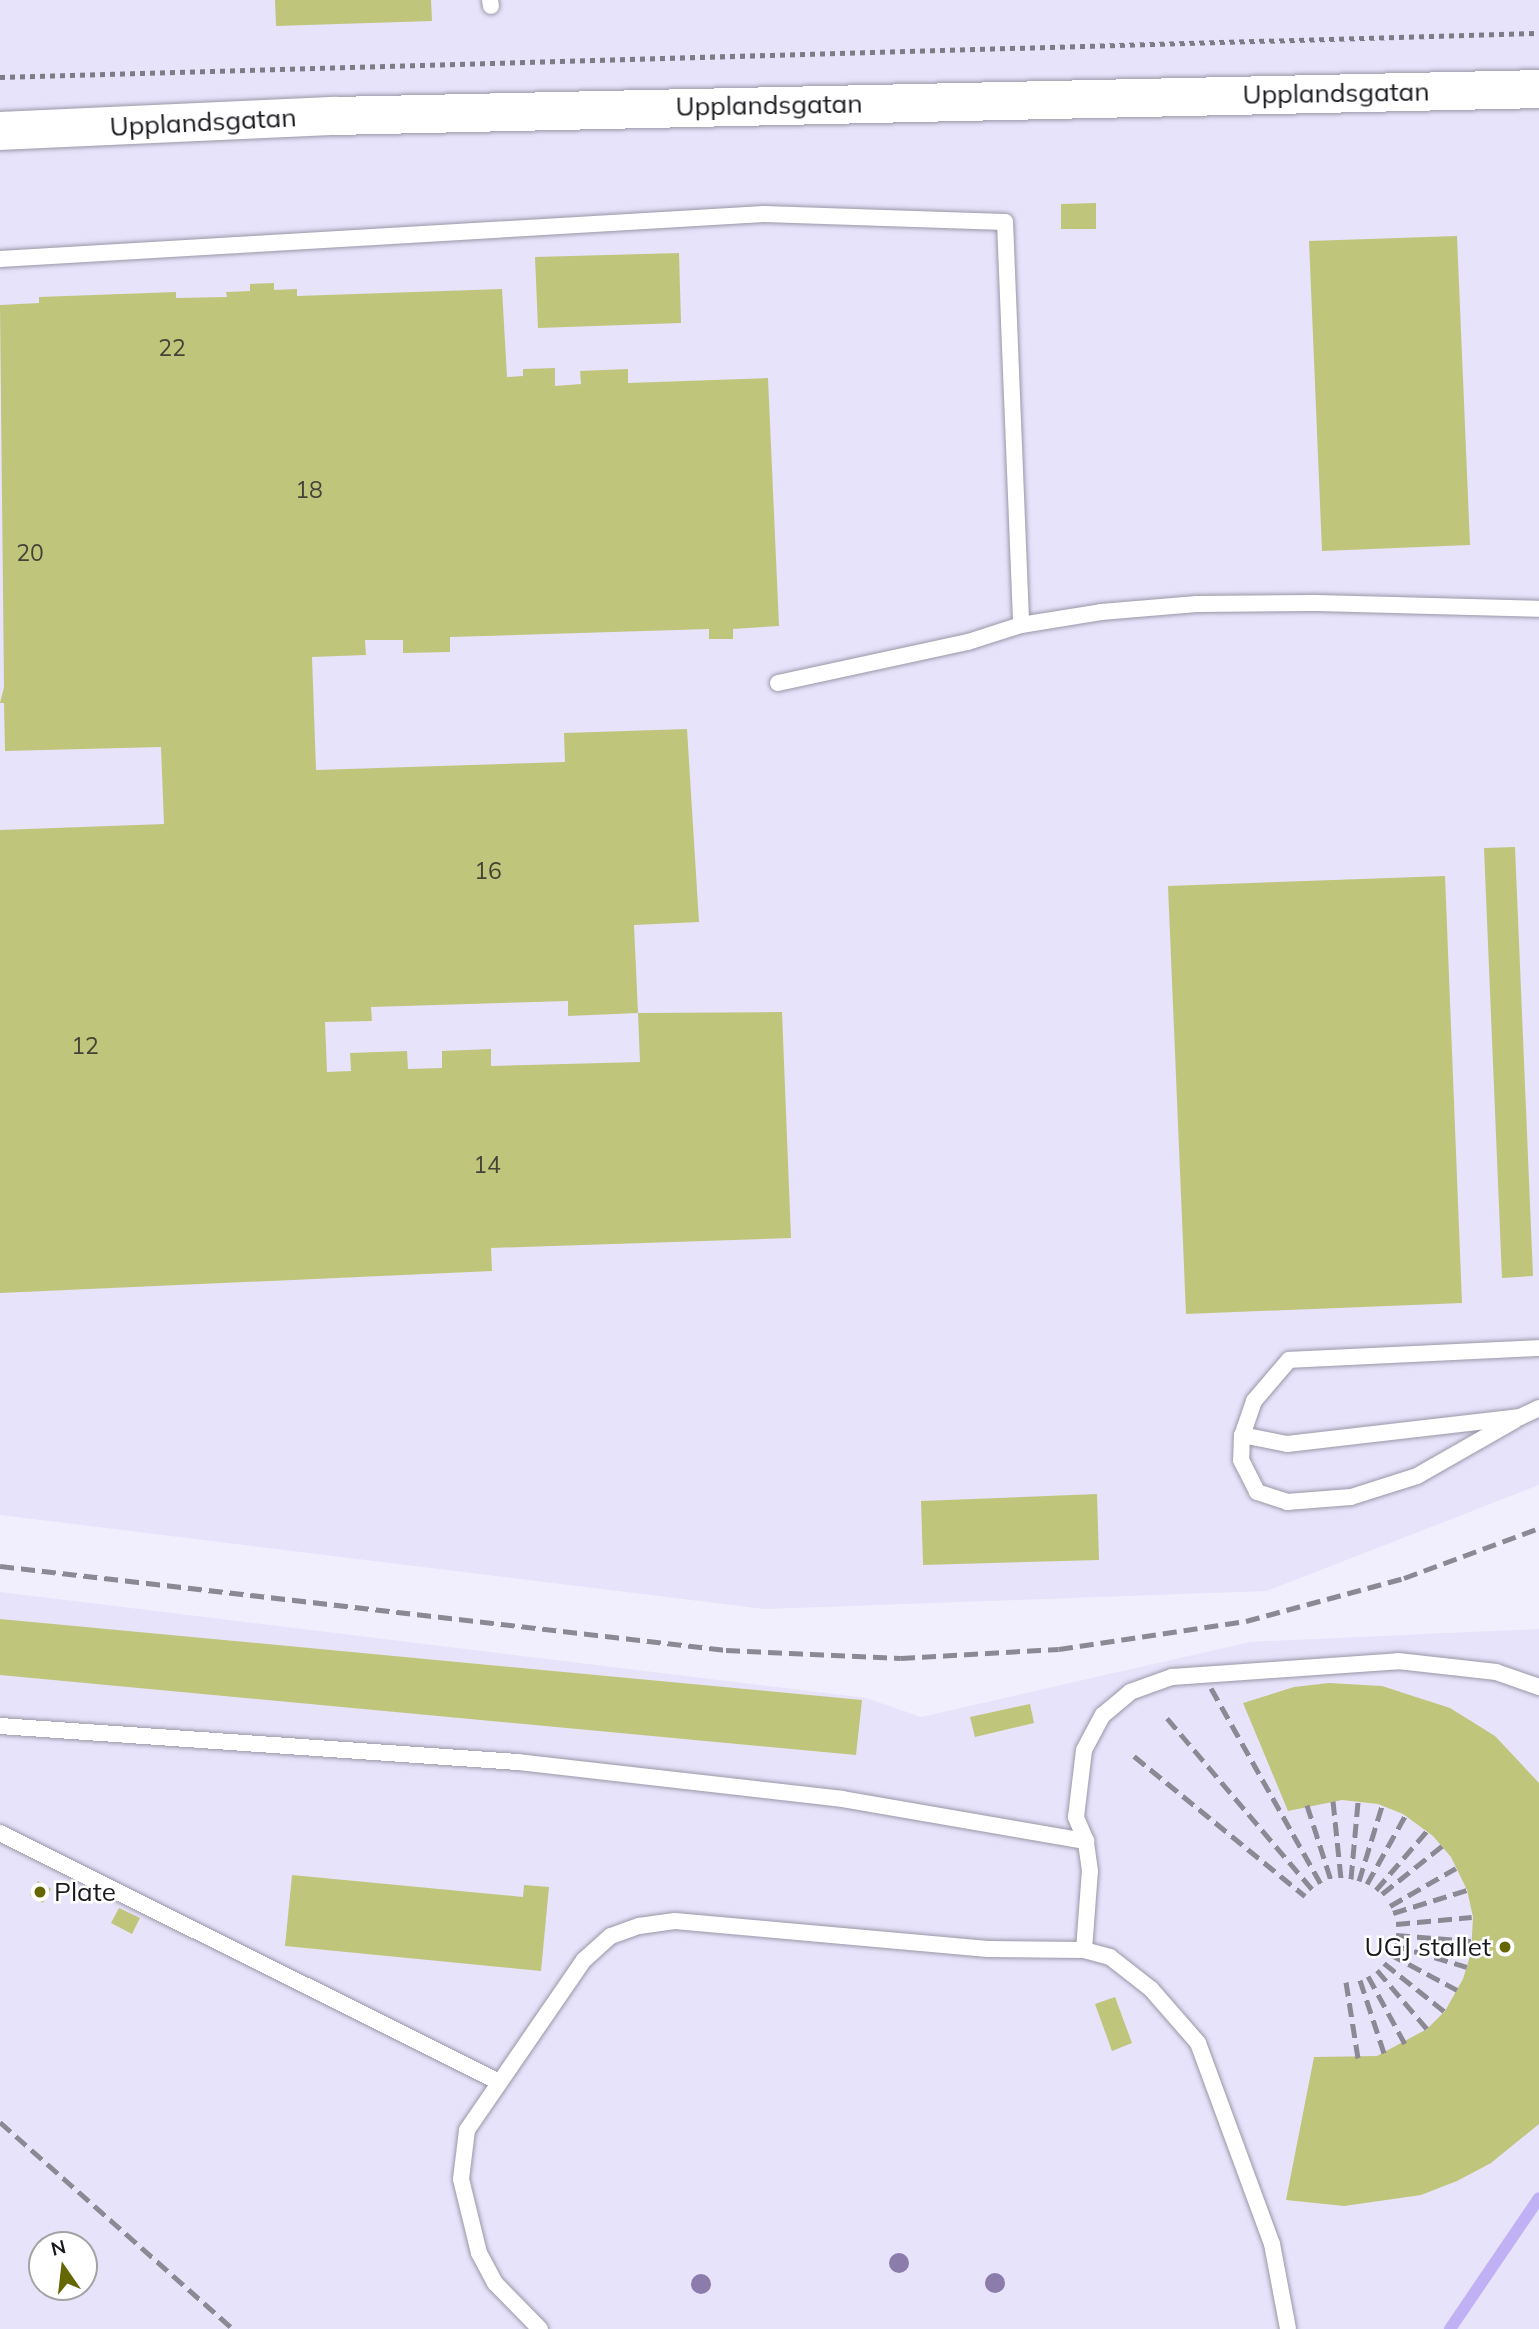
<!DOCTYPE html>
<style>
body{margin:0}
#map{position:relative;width:1539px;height:2329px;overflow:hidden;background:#f1effd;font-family:Mulish,sans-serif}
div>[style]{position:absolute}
.built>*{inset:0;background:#e7e3fb}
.stream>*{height:12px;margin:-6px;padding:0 6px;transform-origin:6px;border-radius:6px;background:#c0b1f4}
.building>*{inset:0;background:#c0c57c}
.path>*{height:4.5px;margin-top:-2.25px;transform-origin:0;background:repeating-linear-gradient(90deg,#7d7b85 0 5px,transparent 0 10px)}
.roads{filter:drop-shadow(0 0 2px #9a97a7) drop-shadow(0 0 2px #9a97a7)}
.lane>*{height:16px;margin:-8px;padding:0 8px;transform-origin:8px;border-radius:8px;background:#fff}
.secondary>*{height:38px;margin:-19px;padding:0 19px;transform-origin:19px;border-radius:19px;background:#fff}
.rail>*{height:5px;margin-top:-2.5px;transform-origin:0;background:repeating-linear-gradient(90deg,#8b8a94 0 14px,transparent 0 21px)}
.trees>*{width:20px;height:20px;margin:-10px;border-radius:50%;background:#8b7cac}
.dots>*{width:19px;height:19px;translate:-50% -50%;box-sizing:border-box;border:4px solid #fff;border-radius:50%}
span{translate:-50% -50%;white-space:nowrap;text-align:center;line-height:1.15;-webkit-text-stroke:5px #fff;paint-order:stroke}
.number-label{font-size:23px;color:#434336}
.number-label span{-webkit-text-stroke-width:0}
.street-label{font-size:26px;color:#19181e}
.poi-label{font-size:26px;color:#19181e}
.left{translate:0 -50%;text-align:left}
.right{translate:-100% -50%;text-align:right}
.north{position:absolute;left:28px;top:2231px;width:70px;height:70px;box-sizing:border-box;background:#fff;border:2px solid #a3a3a5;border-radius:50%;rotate:346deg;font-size:19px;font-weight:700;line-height:28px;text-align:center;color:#19181e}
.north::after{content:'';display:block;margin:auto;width:24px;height:32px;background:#646704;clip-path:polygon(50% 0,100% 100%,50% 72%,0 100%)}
</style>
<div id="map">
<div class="built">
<i style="clip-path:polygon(0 0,1539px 0,1539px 1485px,1267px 1591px,765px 1609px,0 1515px)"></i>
<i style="clip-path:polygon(evenodd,0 1592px,866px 1698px,921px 1717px,1250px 1642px,1539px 1629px,1539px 2329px,0 2329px,0 1592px,42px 2245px,84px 2245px,84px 2287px,42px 2287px,42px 2245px)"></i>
</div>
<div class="stream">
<i style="left:1450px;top:2329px;width:158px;rotate:-55.8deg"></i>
</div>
<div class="building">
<i style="clip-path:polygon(275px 0,431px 0,432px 21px,276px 26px)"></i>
<i style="clip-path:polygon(1096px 203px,1096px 229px,1061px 229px,1061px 204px)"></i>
<i style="clip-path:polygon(1457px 236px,1470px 545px,1322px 551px,1309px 241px)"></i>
<i style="clip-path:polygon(679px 253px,681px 323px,538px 328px,535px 257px)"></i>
<i style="clip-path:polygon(274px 283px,274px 290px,297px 289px,297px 296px,502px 289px,507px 377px,523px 376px,523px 369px,555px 368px,555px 386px,581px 384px,580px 371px,628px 369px,628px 383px,768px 378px,779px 626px,733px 629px,733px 639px,709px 639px,709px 629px,450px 637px,450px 652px,403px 653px,403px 640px,365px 640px,366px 655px,312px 657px,316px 770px,565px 762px,564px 733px,687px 729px,699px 922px,634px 925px,638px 1013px,568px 1016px,568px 1001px,371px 1007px,372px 1021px,325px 1022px,327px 1072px,351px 1071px,350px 1053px,407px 1051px,408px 1069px,442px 1068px,442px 1051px,491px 1049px,491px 1066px,640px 1062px,638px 1013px,782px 1012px,791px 1238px,491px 1248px,492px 1271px,0 1293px,0 830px,164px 824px,161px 747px,5px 751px,4px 703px,0 703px,4px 687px,0 305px,39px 303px,39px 297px,176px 292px,176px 298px,227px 297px,226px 292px,250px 291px,250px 284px)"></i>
<i style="clip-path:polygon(1515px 847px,1533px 1276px,1502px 1278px,1484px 848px)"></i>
<i style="clip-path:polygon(1445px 876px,1462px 1303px,1186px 1314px,1168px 886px)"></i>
<i style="clip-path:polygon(1097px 1494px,1099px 1560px,923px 1565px,921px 1501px)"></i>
<i style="clip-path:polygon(0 1619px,862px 1700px,856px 1755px,0 1675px)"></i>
<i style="clip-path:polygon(1329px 1683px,1382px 1686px,1450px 1708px,1495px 1736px,1539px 1783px,1539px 2124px,1491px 2163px,1457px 2181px,1421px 2195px,1344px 2206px,1286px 2200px,1314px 2057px,1377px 2056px,1427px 2029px,1445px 2011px,1463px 1979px,1471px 1953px,1473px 1917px,1467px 1890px,1451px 1857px,1433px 1836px,1403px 1814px,1378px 1804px,1342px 1800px,1288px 1811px,1243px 1703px,1294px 1687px)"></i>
<i style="clip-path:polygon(1030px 1704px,1034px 1723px,975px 1737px,970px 1717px)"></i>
<i style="clip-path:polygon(292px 1875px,523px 1897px,524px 1885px,549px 1887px,541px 1971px,285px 1946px)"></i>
<i style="clip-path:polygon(38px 1881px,51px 1889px,43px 1903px,30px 1895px)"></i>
<i style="clip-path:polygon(119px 1908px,140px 1918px,132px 1934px,111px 1923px)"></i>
<i style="clip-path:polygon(1115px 1997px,1132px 2043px,1112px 2051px,1095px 2004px)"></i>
</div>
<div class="path">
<i style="left:0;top:77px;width:1540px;rotate:-1.64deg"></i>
</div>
<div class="roads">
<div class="lane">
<i style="left:490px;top:0;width:6px;rotate:81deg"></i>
<i style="left:0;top:259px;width:765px;rotate:-3.37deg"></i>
<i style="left:764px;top:214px;width:241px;rotate:1.9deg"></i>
<i style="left:1005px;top:222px;width:403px;rotate:87.7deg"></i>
<i style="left:778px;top:683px;width:194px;rotate:-12.2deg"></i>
<i style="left:968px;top:642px;width:56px;rotate:-17.8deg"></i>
<i style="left:1021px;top:625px;width:81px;rotate:-9.2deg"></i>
<i style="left:1101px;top:612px;width:96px;rotate:-4.8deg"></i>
<i style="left:1197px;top:604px;width:118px;rotate:-0.5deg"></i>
<i style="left:1315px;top:603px;width:224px;rotate:1.5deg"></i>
<i style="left:1539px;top:1348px;width:250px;rotate:177.3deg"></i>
<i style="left:1289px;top:1360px;width:54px;rotate:130.5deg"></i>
<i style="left:1254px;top:1401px;width:36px;rotate:109deg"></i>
<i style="left:1242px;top:1435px;width:46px;rotate:11.3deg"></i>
<i style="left:1287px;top:1444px;width:235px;rotate:-6.6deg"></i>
<i style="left:1520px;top:1417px;width:21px;rotate:-25deg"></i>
<i style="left:1242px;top:1435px;width:25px;rotate:92deg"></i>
<i style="left:1241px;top:1460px;width:36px;rotate:63deg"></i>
<i style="left:1257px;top:1492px;width:32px;rotate:18deg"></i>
<i style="left:1287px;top:1502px;width:64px;rotate:-4.5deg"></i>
<i style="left:1351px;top:1497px;width:69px;rotate:-17.7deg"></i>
<i style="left:1417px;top:1476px;width:113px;rotate:-29.7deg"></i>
<i style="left:0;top:1726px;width:519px;rotate:3.98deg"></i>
<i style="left:518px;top:1762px;width:326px;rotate:6.5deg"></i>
<i style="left:842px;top:1799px;width:248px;rotate:9.8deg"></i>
<i style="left:0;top:1833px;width:555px;rotate:26.52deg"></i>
<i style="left:1084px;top:1950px;width:79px;rotate:-85.7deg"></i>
<i style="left:1090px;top:1871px;width:30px;rotate:-98deg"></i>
<i style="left:1086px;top:1841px;width:26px;rotate:-113deg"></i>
<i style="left:1076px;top:1817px;width:67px;rotate:-83.2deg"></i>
<i style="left:1084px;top:1750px;width:40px;rotate:-62deg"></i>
<i style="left:1103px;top:1715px;width:35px;rotate:-40deg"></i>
<i style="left:1130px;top:1692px;width:45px;rotate:-19.7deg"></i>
<i style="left:1172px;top:1677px;width:227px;rotate:-4deg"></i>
<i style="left:1398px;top:1661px;width:99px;rotate:6.4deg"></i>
<i style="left:1496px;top:1672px;width:46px;rotate:19.2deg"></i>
<i style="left:540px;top:2329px;width:64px;rotate:-134.4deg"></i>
<i style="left:495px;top:2283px;width:34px;rotate:-118deg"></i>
<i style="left:479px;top:2253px;width:76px;rotate:-103.7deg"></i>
<i style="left:461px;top:2179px;width:49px;rotate:-83deg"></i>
<i style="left:467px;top:2130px;width:206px;rotate:-55.5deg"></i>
<i style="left:584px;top:1960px;width:36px;rotate:-42deg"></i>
<i style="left:611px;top:1936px;width:30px;rotate:-20deg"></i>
<i style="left:639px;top:1926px;width:36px;rotate:-8deg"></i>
<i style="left:675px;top:1921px;width:314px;rotate:5.1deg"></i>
<i style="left:988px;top:1949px;width:96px;rotate:0.6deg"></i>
<i style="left:1084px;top:1950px;width:27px;rotate:15deg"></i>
<i style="left:1110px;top:1957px;width:52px;rotate:38deg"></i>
<i style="left:1151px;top:1989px;width:72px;rotate:49deg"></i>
<i style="left:1198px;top:2043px;width:214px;rotate:69.8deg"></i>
<i style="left:1272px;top:2244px;width:86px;rotate:79.3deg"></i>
</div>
<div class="secondary">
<i style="left:0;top:131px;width:334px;rotate:-2.6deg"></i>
<i style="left:334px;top:116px;width:1205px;rotate:-1.28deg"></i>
</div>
</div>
<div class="rail">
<i style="left:0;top:1566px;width:731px;rotate:6.6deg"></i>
<i style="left:726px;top:1650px;width:175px;rotate:2.6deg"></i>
<i style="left:901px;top:1658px;width:158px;rotate:-3.3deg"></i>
<i style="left:1059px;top:1649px;width:189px;rotate:-8.5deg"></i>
<i style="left:1246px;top:1621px;width:164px;rotate:-15.2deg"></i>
<i style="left:1404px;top:1578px;width:144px;rotate:-20.3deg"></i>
<i style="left:1211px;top:1688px;width:225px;rotate:60.7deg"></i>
<i style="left:1167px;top:1718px;width:226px;rotate:49.7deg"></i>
<i style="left:1134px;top:1756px;width:221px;rotate:39.3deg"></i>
<i style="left:1333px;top:1801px;width:78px;rotate:84.1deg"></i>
<i style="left:1307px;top:1805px;width:79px;rotate:72.3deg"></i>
<i style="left:1351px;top:1879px;width:77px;rotate:-84.8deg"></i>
<i style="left:1359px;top:1881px;width:78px;rotate:-73deg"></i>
<i style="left:1367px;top:1884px;width:78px;rotate:-60.8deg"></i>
<i style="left:1376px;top:1890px;width:78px;rotate:-49.2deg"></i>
<i style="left:1382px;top:1894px;width:77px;rotate:-38.7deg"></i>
<i style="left:1390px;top:1906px;width:76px;rotate:-29.9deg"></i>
<i style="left:1393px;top:1913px;width:77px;rotate:-17.3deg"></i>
<i style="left:1396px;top:1924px;width:76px;rotate:-5.3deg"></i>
<i style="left:1396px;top:1935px;width:75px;rotate:4.6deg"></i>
<i style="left:1394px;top:1945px;width:76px;rotate:16.8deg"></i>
<i style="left:1390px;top:1954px;width:76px;rotate:28.2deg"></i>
<i style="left:1384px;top:1963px;width:77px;rotate:38.7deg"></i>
<i style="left:1377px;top:1970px;width:77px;rotate:49.7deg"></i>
<i style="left:1368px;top:1976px;width:77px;rotate:61.4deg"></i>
<i style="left:1360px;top:1980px;width:77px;rotate:71.8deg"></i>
<i style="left:1346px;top:1982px;width:77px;rotate:81deg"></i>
<i style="left:0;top:2122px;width:312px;rotate:41.6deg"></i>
</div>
<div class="trees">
<i style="left:899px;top:2263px"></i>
<i style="left:995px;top:2283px"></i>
<i style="left:701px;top:2284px"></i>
</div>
<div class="dots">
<i style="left:40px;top:1892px;background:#646704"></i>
<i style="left:1505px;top:1947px;background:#646704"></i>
</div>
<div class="number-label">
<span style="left:172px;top:348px">22</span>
<span style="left:309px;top:490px">18</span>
<span style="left:30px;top:553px">20</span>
<span style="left:488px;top:871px">16</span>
<span style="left:85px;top:1046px">12</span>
<span style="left:487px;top:1165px">14</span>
</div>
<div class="street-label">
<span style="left:1336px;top:93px;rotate:-1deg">Upplandsgatan</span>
<span style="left:769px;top:105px;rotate:-1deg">Upplandsgatan</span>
<span style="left:203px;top:122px;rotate:-3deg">Upplandsgatan</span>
</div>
<div class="poi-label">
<span class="left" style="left:54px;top:1892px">Plate</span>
<span class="right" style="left:1491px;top:1947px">UGJ stallet</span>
</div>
<div class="north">N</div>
</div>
